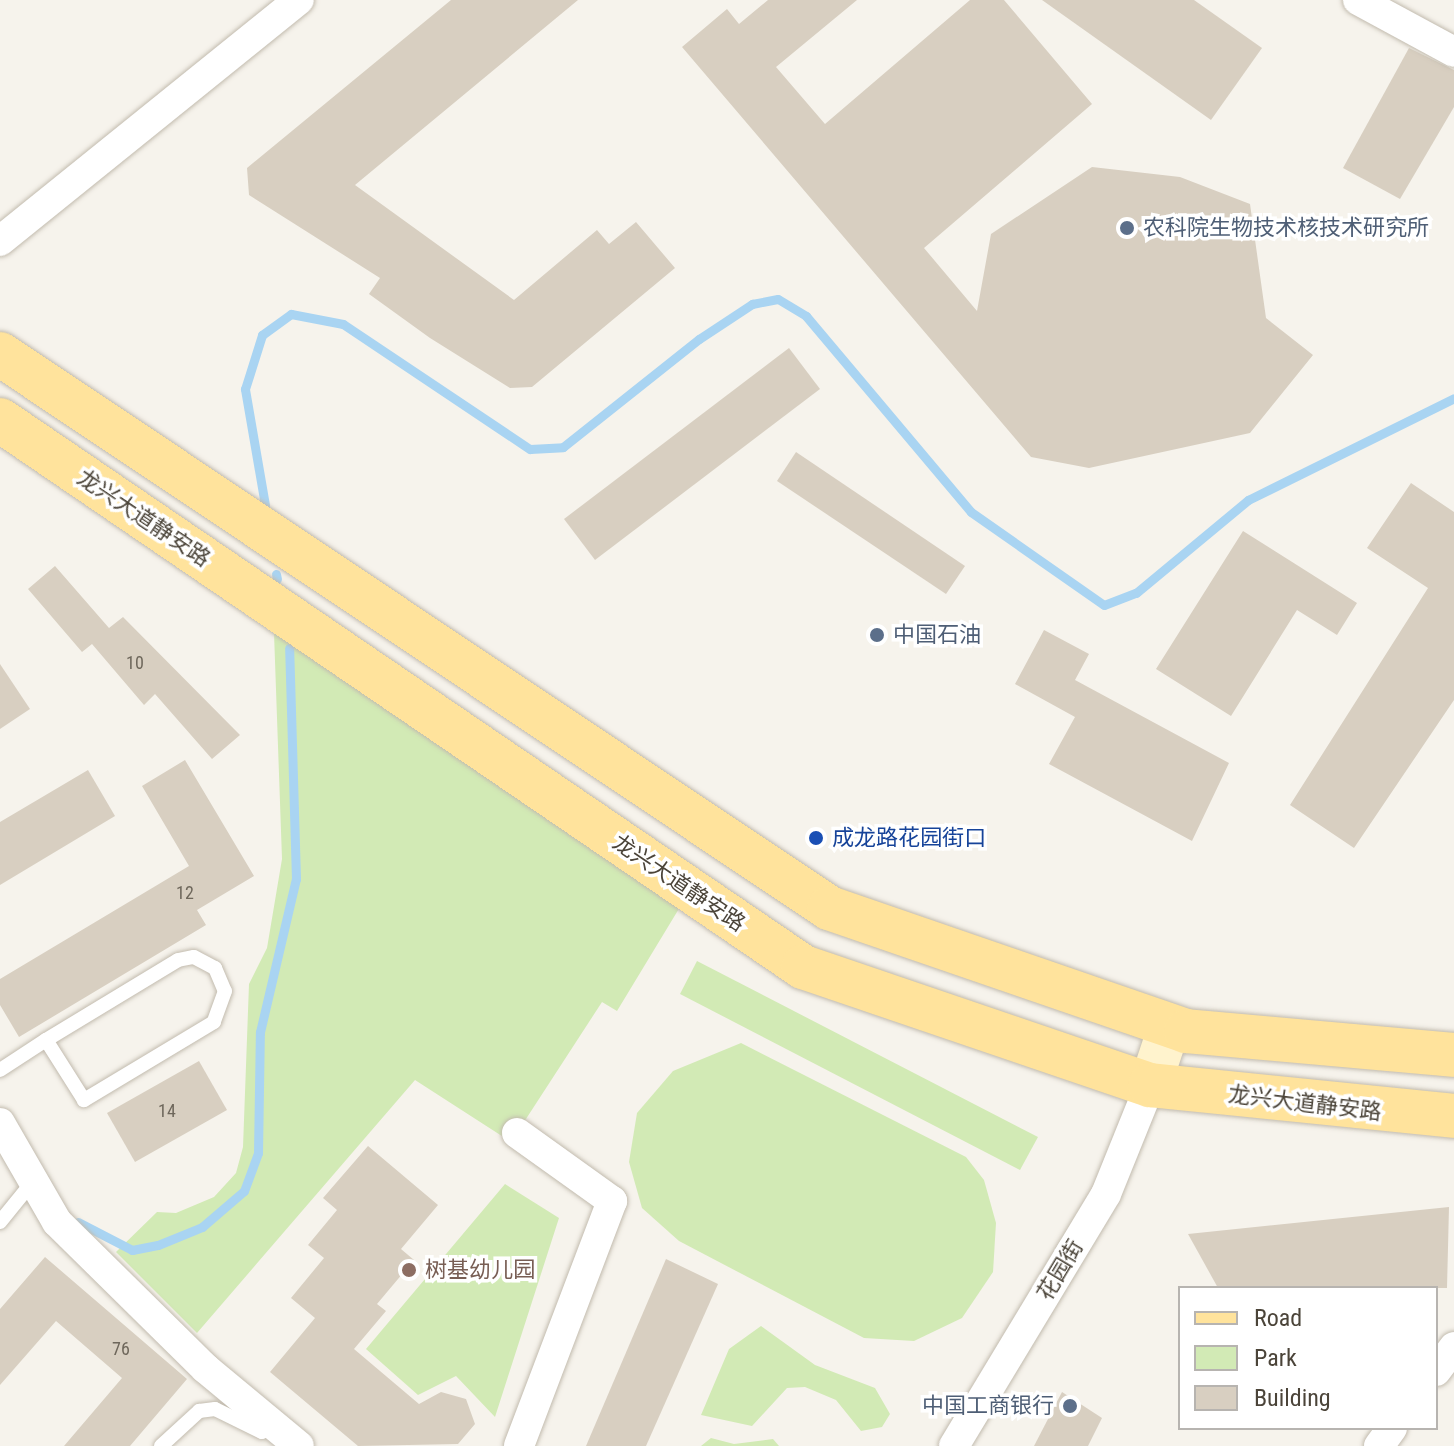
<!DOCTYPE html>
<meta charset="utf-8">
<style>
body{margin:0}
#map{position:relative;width:1454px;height:1446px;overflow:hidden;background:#f6f3ec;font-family:"Roboto Condensed","Noto Sans SC",sans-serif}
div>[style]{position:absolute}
.green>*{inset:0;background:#d2eab5}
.stream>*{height:9px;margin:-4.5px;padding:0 4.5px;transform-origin:4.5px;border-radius:4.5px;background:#a9d4f2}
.building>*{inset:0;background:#d8cfc1}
.roads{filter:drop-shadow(0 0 2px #c2bbae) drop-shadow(0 0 2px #c2bbae)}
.lane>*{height:14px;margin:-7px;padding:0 7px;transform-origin:7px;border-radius:7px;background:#fff}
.street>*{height:30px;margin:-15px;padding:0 15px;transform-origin:15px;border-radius:15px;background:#fff}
.secondary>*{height:42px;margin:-21px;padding:0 21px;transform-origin:21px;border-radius:21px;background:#fff3cd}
.primary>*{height:44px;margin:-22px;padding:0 22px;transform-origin:22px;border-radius:22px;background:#ffe39c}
.dots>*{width:22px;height:22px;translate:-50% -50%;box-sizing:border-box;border:4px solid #fff;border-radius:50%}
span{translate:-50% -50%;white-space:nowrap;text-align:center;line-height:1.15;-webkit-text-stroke:7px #fff;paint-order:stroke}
.number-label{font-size:18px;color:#6e675b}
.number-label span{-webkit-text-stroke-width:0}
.service-label{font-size:22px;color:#4e5e75}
.left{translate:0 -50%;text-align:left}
.right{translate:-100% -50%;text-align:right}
.street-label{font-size:22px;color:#4b4439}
.transit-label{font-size:22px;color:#164399}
.education-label{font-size:22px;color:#785e54}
.legend{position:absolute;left:1178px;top:1286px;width:260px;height:144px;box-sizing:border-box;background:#fff;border:2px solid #b7b4b0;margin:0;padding:10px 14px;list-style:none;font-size:24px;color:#4b4439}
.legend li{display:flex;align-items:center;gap:16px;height:40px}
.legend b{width:40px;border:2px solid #b7b4b0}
</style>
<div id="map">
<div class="green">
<i style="clip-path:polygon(274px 633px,680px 907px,617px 1011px,602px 1002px,511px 1142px,415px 1080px,197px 1333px,116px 1252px,157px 1212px,176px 1213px,214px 1197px,236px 1173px,243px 1147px,249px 984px,267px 948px,282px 859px)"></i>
<i style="clip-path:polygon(697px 961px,1038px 1137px,1020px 1170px,680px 994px)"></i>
<i style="clip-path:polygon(741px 1043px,966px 1157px,984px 1180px,996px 1223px,993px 1272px,962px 1318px,914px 1341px,864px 1338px,679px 1241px,642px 1208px,629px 1162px,637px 1113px,673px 1071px)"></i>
<i style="clip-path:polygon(505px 1184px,559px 1218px,495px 1417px,456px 1376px,418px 1395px,366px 1349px)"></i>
<i style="clip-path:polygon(761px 1326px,815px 1365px,875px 1388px,890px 1414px,882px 1427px,861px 1431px,836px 1400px,805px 1387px,787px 1388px,752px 1426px,701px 1415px,729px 1349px)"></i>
<i style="clip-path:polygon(711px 1438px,734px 1444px,773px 1439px,779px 1446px,701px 1446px)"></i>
</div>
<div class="stream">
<i style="left:265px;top:505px;width:118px;rotate:-99.8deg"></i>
<i style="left:245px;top:389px;width:57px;rotate:-72.5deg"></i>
<i style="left:262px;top:335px;width:36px;rotate:-36deg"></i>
<i style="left:291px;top:314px;width:53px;rotate:10.9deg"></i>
<i style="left:343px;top:324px;width:225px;rotate:33.8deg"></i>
<i style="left:530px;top:449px;width:33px;rotate:-3deg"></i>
<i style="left:563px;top:447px;width:174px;rotate:-38.5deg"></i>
<i style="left:699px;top:339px;width:64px;rotate:-33.4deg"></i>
<i style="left:752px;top:304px;width:26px;rotate:-11deg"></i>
<i style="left:778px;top:299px;width:33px;rotate:31deg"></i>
<i style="left:806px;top:316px;width:256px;rotate:49.9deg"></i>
<i style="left:971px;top:512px;width:162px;rotate:35deg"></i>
<i style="left:1104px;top:605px;width:34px;rotate:-21deg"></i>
<i style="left:1136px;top:593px;width:146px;rotate:-39.7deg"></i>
<i style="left:1248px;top:500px;width:230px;rotate:-26.3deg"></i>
<i style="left:276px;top:574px;width:5px;rotate:79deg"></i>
<i style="left:78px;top:1222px;width:61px;rotate:27.4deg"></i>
<i style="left:132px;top:1250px;width:26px;rotate:-11deg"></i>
<i style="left:158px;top:1245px;width:48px;rotate:-22.2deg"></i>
<i style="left:202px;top:1227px;width:55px;rotate:-40.6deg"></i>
<i style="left:244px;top:1191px;width:40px;rotate:-69.8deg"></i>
<i style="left:258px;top:1153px;width:121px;rotate:-89.1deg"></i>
<i style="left:260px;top:1032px;width:157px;rotate:-76.8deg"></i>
<i style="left:296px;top:879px;width:231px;rotate:-91.7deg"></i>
</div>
<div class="building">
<i style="clip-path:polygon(451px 0,578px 0,355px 185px,514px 300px,597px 230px,609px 244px,636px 222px,675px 268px,532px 387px,510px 388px,430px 338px,369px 294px,380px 278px,249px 195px,247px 168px)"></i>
<i style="clip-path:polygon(768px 0,857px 0,776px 67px,825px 124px,970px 0,1004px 0,1092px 104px,924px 248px,977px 311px,991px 234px,1092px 167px,1180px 177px,1250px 204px,1266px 318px,1313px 355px,1250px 433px,1089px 468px,1031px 457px,682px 47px,727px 9px,739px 24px)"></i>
<i style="clip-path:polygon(1042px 0,1194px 0,1262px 48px,1211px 120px)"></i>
<i style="clip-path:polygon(1409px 48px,1454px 70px,1454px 107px,1400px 199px,1343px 168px)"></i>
<i style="clip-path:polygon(789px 348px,820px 389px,595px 560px,564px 519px)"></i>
<i style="clip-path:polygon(796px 452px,965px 566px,946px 594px,777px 481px)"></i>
<i style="clip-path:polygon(1411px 483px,1454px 512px,1454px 700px,1354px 848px,1290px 805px,1428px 588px,1367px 548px)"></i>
<i style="clip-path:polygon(1243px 531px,1357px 603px,1337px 635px,1297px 610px,1231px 716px,1156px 669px)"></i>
<i style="clip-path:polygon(55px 566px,109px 628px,123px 617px,240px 735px,212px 759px,155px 694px,144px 705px,92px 644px,82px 652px,28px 589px)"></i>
<i style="clip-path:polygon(1044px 630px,1089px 654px,1075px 680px,1229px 763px,1192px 841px,1049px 764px,1075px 717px,1015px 684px)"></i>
<i style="clip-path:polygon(0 664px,30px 709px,0 729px)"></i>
<i style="clip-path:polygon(185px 760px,254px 876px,197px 910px,206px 925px,19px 1037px,0 1005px,0 979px,189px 866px,142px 786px)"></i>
<i style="clip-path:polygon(88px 770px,115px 816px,0 885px,0 822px)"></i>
<i style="clip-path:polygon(199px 1061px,227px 1110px,135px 1162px,107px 1113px)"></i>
<i style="clip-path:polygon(368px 1146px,438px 1205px,401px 1249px,414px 1260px,377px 1304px,386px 1311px,354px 1349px,419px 1404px,441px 1392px,466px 1399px,475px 1424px,458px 1444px,358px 1446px,270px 1372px,315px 1318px,291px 1298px,324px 1258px,308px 1245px,337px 1210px,323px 1198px)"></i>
<i style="clip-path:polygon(1449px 1207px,1447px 1288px,1218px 1288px,1188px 1234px)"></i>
<i style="clip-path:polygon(45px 1257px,187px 1379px,130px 1446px,64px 1446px,122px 1378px,56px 1321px,0 1385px,0 1309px)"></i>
<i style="clip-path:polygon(666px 1259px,718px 1284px,646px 1446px,586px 1446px)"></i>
<i style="clip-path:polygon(1062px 1392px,1102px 1418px,1088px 1446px,1034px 1446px)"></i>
</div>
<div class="roads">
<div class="lane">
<i style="left:0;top:1070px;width:55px;rotate:-33.1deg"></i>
<i style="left:46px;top:1040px;width:154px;rotate:-31.2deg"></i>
<i style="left:178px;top:960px;width:16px;rotate:-11deg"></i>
<i style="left:194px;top:957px;width:24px;rotate:28deg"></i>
<i style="left:215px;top:968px;width:25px;rotate:67deg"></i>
<i style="left:225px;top:991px;width:33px;rotate:110deg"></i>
<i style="left:214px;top:1022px;width:152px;rotate:149deg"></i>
<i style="left:84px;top:1100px;width:71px;rotate:-122.3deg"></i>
<i style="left:0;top:1222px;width:54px;rotate:-51deg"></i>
<i style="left:161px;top:1446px;width:52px;rotate:-42.6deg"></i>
<i style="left:199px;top:1411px;width:16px;rotate:-7deg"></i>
<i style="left:215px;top:1409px;width:52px;rotate:26.1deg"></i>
<i style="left:262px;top:1432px;width:9px;rotate:-27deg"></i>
</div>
<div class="street">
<i style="left:1358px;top:0;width:109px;rotate:28.4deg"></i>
<i style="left:0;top:241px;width:384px;rotate:-38.9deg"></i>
<i style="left:0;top:1123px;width:114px;rotate:60.1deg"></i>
<i style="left:57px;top:1222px;width:208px;rotate:44.6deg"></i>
<i style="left:205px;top:1368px;width:122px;rotate:39.7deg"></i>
<i style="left:517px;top:1133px;width:117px;rotate:35.6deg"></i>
<i style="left:612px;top:1201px;width:262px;rotate:110.8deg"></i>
<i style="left:1436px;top:1371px;width:30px;rotate:-53deg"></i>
<i style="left:954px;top:1446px;width:294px;rotate:-58.9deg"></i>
<i style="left:1106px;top:1194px;width:118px;rotate:-68deg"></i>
<i style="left:1379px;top:1446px;width:22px;rotate:-54deg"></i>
</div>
<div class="secondary">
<i style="left:1150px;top:1085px;width:63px;rotate:-71.6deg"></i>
</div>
<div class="primary">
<i style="left:0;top:354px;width:997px;rotate:33.75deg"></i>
<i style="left:829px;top:908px;width:378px;rotate:19deg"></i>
<i style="left:1186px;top:1031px;width:269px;rotate:5.1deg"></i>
<i style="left:0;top:420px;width:972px;rotate:34.26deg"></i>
<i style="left:803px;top:967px;width:367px;rotate:18.8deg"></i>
<i style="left:1150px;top:1085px;width:306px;rotate:5.8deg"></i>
</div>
</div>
<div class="dots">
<i style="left:1127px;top:228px;background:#5c6f8a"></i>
<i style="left:877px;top:635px;background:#5c6f8a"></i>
<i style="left:816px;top:838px;background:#1a4fb4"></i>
<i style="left:409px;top:1270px;background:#8d6e63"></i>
<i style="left:1070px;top:1406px;background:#5c6f8a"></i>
</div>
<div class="number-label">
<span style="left:135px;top:663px">10</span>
<span style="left:185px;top:893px">12</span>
<span style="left:167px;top:1111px">14</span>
<span style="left:121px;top:1349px">76</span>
</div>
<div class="service-label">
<span class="left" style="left:1143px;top:228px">农科院生物技术核技术研究所</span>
<span class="left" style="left:893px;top:635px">中国石油</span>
<span class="right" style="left:1054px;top:1406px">中国工商银行</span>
</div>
<div class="street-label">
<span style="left:144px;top:518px;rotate:34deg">龙兴大道静安路</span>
<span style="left:679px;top:883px;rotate:34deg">龙兴大道静安路</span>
<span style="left:1305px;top:1103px;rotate:7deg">龙兴大道静安路</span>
<span style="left:1060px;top:1270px;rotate:-59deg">花园街</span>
</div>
<div class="transit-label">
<span class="left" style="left:832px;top:838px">成龙路花园街口</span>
</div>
<div class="education-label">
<span class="left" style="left:425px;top:1270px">树基幼儿园</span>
</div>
<ul class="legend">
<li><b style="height:10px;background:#ffe39c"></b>Road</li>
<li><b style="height:22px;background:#d2eab5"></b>Park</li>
<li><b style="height:22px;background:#d8cfc1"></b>Building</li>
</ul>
</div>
